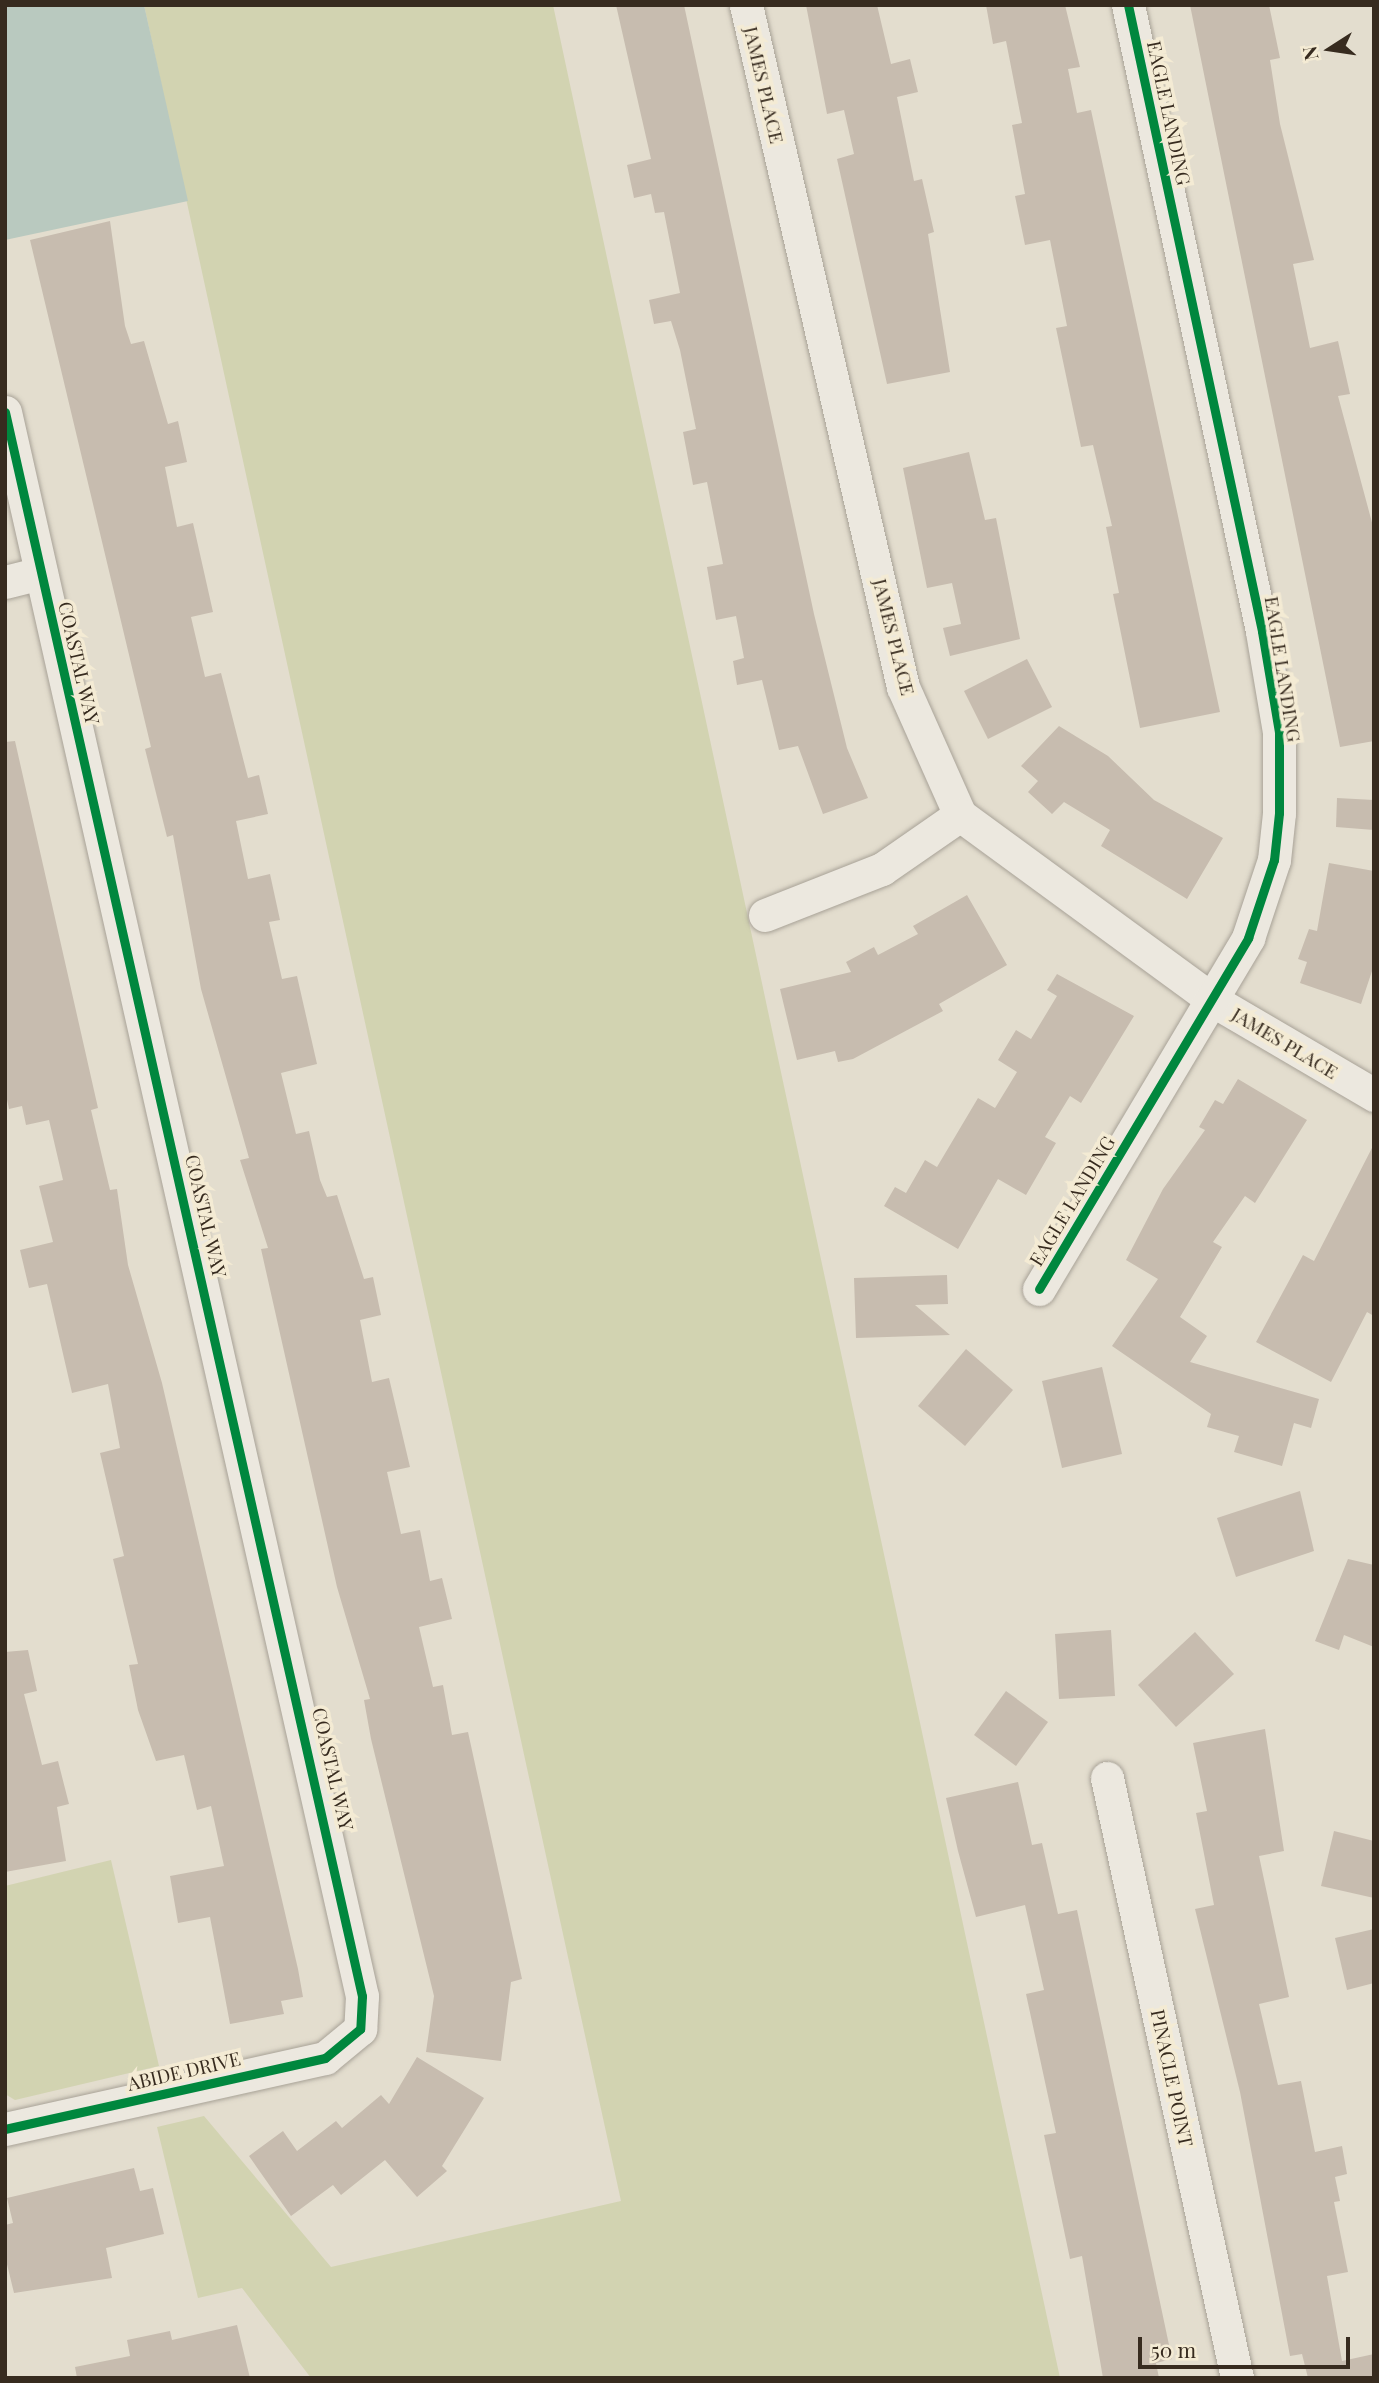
<!DOCTYPE html>
<style>
body{margin:0}
#map{position:relative;width:1379px;height:2383px;overflow:hidden;background:#e3ddce;font-family:"Playfair Display",serif}
div>[style]{position:absolute}
.green>*{inset:0;background:#d2d3b1}
.water>*{inset:0;background:#b9c9bf}
.building>*{inset:0;background:#c7bcaf}
.roads{filter:drop-shadow(0 0 2px #a8a297) drop-shadow(0 0 2px #a8a297)}
.street>*{height:33px;margin:-16.5px;padding:0 16.5px;transform-origin:16.5px;border-radius:16.5px;background:#ece8df}
.cycleway>*{height:9px;margin:-4.5px;padding:0 4.5px;transform-origin:4.5px;border-radius:4.5px;background:#00873e}
span{translate:-50% -50%;white-space:nowrap;text-align:center;line-height:1.15;-webkit-text-stroke:7px #f4ebd4;paint-order:stroke}
.street-label{font-size:19px;color:#372b1f}
.frame{position:absolute;inset:0;border:7px solid #372b1f;pointer-events:none}
.north{position:absolute;left:1295px;top:14px;width:70px;height:70px;-webkit-text-stroke:5px #f4ebd4;paint-order:stroke;rotate:258deg;font-size:19px;font-weight:700;line-height:28px;text-align:center;color:#372b1f}
.north::after{content:'';display:block;margin:auto;width:24px;height:32px;background:#372b1f;clip-path:polygon(50% 0,100% 100%,50% 72%,0 100%)}
.scale{position:absolute;left:1138px;top:2337px;width:212px;height:32px;box-sizing:border-box;border:4px solid #372b1f;border-top:0;padding-left:9px;font-size:21px;line-height:24px;white-space:nowrap;color:#372b1f;-webkit-text-stroke:5px #f4ebd4;paint-order:stroke}
</style>
<div id="map">
<div class="green">
<i style="clip-path:polygon(144px 5px,553px 5px,1060px 2378px,311px 2378px,242px 2288px,198px 2298px,157px 2127px,204px 2116px,331px 2267px,621px 2201px)"></i>
<i style="clip-path:polygon(111px 1860px,159px 2066px,15px 2100px,5px 2094px,5px 1886px)"></i>
</div>
<div class="water">
<i style="clip-path:polygon(5px 5px,144px 5px,188px 201px,5px 240px)"></i>
</div>
<div class="building">
<i style="clip-path:polygon(616px 5px,684px 5px,814px 614px,847px 748px,868px 798px,823px 814px,798px 746px,779px 750px,762px 680px,737px 685px,733px 661px,744px 658px,736px 616px,716px 620px,707px 567px,723px 564px,707px 482px,693px 485px,683px 432px,696px 429px,680px 350px,671px 321px,654px 324px,649px 300px,680px 293px,664px 212px,655px 213px,651px 194px,634px 198px,627px 165px,651px 159px)"></i>
<i style="clip-path:polygon(806px 5px,877px 5px,891px 64px,910px 59px,918px 92px,897px 97px,914px 181px,922px 179px,934px 232px,928px 234px,950px 372px,887px 384px,837px 159px,854px 154px,844px 110px,827px 114px)"></i>
<i style="clip-path:polygon(986px 5px,1065px 5px,1080px 67px,1068px 69px,1077px 113px,1091px 110px,1220px 712px,1140px 728px,1113px 594px,1119px 593px,1106px 527px,1112px 526px,1093px 445px,1081px 447px,1056px 328px,1067px 326px,1050px 240px,1025px 245px,1015px 196px,1025px 194px,1012px 125px,1022px 123px,1006px 41px,993px 44px)"></i>
<i style="clip-path:polygon(1190px 5px,1269px 5px,1280px 58px,1270px 60px,1280px 124px,1314px 260px,1293px 264px,1310px 348px,1338px 341px,1350px 394px,1338px 396px,1374px 530px,1374px 741px,1340px 747px)"></i>
<i style="clip-path:polygon(110px 221px,125px 326px,131px 344px,144px 341px,168px 424px,178px 421px,187px 462px,165px 467px,177px 527px,193px 523px,213px 612px,191px 617px,205px 677px,221px 673px,248px 778px,259px 775px,268px 814px,236px 821px,248px 879px,270px 874px,280px 920px,269px 922px,282px 979px,297px 976px,317px 1064px,281px 1073px,296px 1134px,309px 1131px,320px 1180px,327px 1197px,337px 1195px,364px 1279px,373px 1277px,381px 1315px,360px 1320px,372px 1382px,389px 1378px,410px 1467px,387px 1472px,401px 1534px,420px 1530px,430px 1581px,442px 1578px,452px 1619px,419px 1627px,433px 1687px,443px 1685px,452px 1735px,468px 1732px,522px 1979px,511px 1982px,501px 2061px,426px 2052px,434px 1996px,371px 1739px,364px 1700px,370px 1699px,337px 1587px,261px 1249px,268px 1248px,240px 1160px,249px 1158px,201px 989px,173px 835px,167px 837px,145px 749px,151px 747px,30px 240px)"></i>
<i style="clip-path:polygon(969px 452px,985px 520px,996px 518px,1020px 639px,950px 656px,943px 628px,961px 624px,952px 583px,927px 588px,903px 468px)"></i>
<i style="clip-path:polygon(1027px 659px,1052px 707px,988px 739px,964px 691px)"></i>
<i style="clip-path:polygon(1059px 726px,1108px 756px,1154px 800px,1223px 838px,1187px 899px,1101px 846px,1110px 830px,1064px 802px,1052px 814px,1028px 792px,1038px 781px,1021px 766px)"></i>
<i style="clip-path:polygon(15px 741px,98px 1108px,91px 1110px,110px 1190px,117px 1189px,128px 1265px,162px 1383px,298px 1969px,303px 1997px,281px 2001px,284px 2014px,230px 2024px,210px 1917px,178px 1923px,170px 1876px,224px 1866px,211px 1806px,197px 1810px,184px 1755px,156px 1761px,138px 1710px,129px 1665px,138px 1664px,113px 1559px,124px 1556px,100px 1453px,120px 1448px,108px 1384px,72px 1393px,47px 1284px,29px 1288px,20px 1250px,53px 1242px,39px 1186px,63px 1180px,49px 1120px,26px 1125px,22px 1106px,9px 1109px,5px 1090px,5px 742px)"></i>
<i style="clip-path:polygon(1337px 798px,1374px 800px,1374px 830px,1336px 827px)"></i>
<i style="clip-path:polygon(1329px 863px,1374px 871px,1374px 965px,1361px 1004px,1300px 983px,1307px 962px,1298px 959px,1309px 929px,1317px 931px)"></i>
<i style="clip-path:polygon(967px 895px,1007px 965px,939px 1004px,943px 1011px,853px 1059px,838px 1062px,835px 1051px,797px 1060px,780px 989px,851px 972px,846px 962px,874px 947px,878px 955px,918px 934px,913px 926px)"></i>
<i style="clip-path:polygon(1057px 974px,1134px 1016px,1081px 1103px,1070px 1096px,1045px 1137px,1056px 1143px,1026px 1195px,998px 1179px,958px 1249px,884px 1206px,895px 1187px,906px 1193px,925px 1160px,937px 1167px,978px 1098px,995px 1108px,1017px 1072px,998px 1060px,1016px 1030px,1031px 1039px,1057px 996px,1047px 990px)"></i>
<i style="clip-path:polygon(1238px 1079px,1307px 1120px,1255px 1203px,1245px 1196px,1213px 1242px,1222px 1247px,1180px 1317px,1207px 1336px,1190px 1362px,1319px 1399px,1311px 1428px,1294px 1423px,1282px 1466px,1234px 1452px,1239px 1436px,1207px 1427px,1211px 1414px,1112px 1346px,1158px 1279px,1126px 1260px,1163px 1189px,1205px 1130px,1199px 1127px,1215px 1100px,1223px 1104px)"></i>
<i style="clip-path:polygon(1374px 1144px,1374px 1316px,1367px 1312px,1331px 1382px,1256px 1342px,1303px 1255px,1314px 1261px)"></i>
<i style="clip-path:polygon(947px 1275px,948px 1304px,915px 1305px,950px 1335px,856px 1338px,854px 1278px)"></i>
<i style="clip-path:polygon(966px 1349px,1013px 1390px,965px 1446px,918px 1406px)"></i>
<i style="clip-path:polygon(1102px 1367px,1122px 1454px,1062px 1468px,1042px 1381px)"></i>
<i style="clip-path:polygon(1300px 1491px,1314px 1551px,1236px 1577px,1217px 1518px)"></i>
<i style="clip-path:polygon(1348px 1559px,1374px 1565px,1374px 1647px,1344px 1635px,1339px 1650px,1315px 1641px)"></i>
<i style="clip-path:polygon(1111px 1630px,1115px 1696px,1059px 1699px,1055px 1634px)"></i>
<i style="clip-path:polygon(1195px 1632px,1234px 1674px,1176px 1727px,1138px 1685px)"></i>
<i style="clip-path:polygon(28px 1650px,37px 1691px,24px 1694px,42px 1765px,58px 1761px,69px 1804px,57px 1807px,66px 1861px,5px 1872px,5px 1652px)"></i>
<i style="clip-path:polygon(1006px 1691px,1048px 1722px,1016px 1766px,974px 1735px)"></i>
<i style="clip-path:polygon(1265px 1729px,1284px 1851px,1259px 1856px,1289px 1997px,1259px 2004px,1278px 2085px,1301px 2081px,1315px 2152px,1342px 2146px,1347px 2174px,1335px 2177px,1340px 2201px,1334px 2202px,1348px 2272px,1327px 2276px,1342px 2361px,1374px 2354px,1374px 2378px,1308px 2378px,1302px 2354px,1290px 2356px,1240px 2092px,1195px 1909px,1214px 1905px,1196px 1813px,1207px 1811px,1193px 1743px)"></i>
<i style="clip-path:polygon(1018px 1782px,1032px 1845px,1042px 1843px,1058px 1914px,1077px 1910px,1172px 2359px,1156px 2363px,1159px 2378px,1103px 2378px,1082px 2256px,1070px 2259px,1044px 2135px,1056px 2133px,1026px 1994px,1044px 1990px,1025px 1905px,976px 1917px,958px 1851px,946px 1798px)"></i>
<i style="clip-path:polygon(1334px 1831px,1374px 1841px,1374px 1898px,1321px 1886px)"></i>
<i style="clip-path:polygon(1374px 1929px,1374px 1983px,1347px 1990px,1335px 1938px)"></i>
<i style="clip-path:polygon(417px 2057px,484px 2098px,442px 2166px,447px 2171px,417px 2197px,385px 2160px,341px 2195px,333px 2185px,291px 2216px,249px 2156px,283px 2131px,297px 2151px,336px 2121px,342px 2128px,381px 2095px,389px 2104px)"></i>
<i style="clip-path:polygon(134px 2168px,140px 2191px,153px 2188px,164px 2234px,106px 2248px,112px 2278px,14px 2293px,5px 2256px,5px 2225px,13px 2223px,7px 2198px)"></i>
<i style="clip-path:polygon(237px 2325px,250px 2378px,77px 2378px,75px 2367px,130px 2356px,127px 2340px,170px 2331px,172px 2340px)"></i>
</div>
<div class="roads">
<div class="street">
<i style="left:746px;top:5px;width:700px;rotate:77.04deg"></i>
<i style="left:903px;top:687px;width:140px;rotate:66deg"></i>
<i style="left:960px;top:815px;width:315px;rotate:36.2deg"></i>
<i style="left:1214px;top:1001px;width:186px;rotate:30.4deg"></i>
<i style="left:5px;top:412px;width:1624px;rotate:77.3deg"></i>
<i style="left:362px;top:1996px;width:33px;rotate:93deg"></i>
<i style="left:360px;top:2029px;width:45px;rotate:140.4deg"></i>
<i style="left:325px;top:2058px;width:328px;rotate:167.5deg"></i>
<i style="left:5px;top:582px;width:37px;rotate:-14deg"></i>
<i style="left:765px;top:915px;width:126px;rotate:-21.5deg"></i>
<i style="left:882px;top:869px;width:95px;rotate:-34.7deg"></i>
<i style="left:1039px;top:1289px;width:409px;rotate:-59.2deg"></i>
<i style="left:1248px;top:938px;width:82px;rotate:-71.6deg"></i>
<i style="left:1274px;top:860px;width:47px;rotate:-83.9deg"></i>
<i style="left:1279px;top:813px;width:81px;rotate:-90deg"></i>
<i style="left:1279px;top:732px;width:102px;rotate:-99.6deg"></i>
<i style="left:1262px;top:631px;width:640px;rotate:-102.08deg"></i>
<i style="left:1107px;top:1778px;width:614px;rotate:77.77deg"></i>
</div>
</div>
<div class="cycleway">
<i style="left:5px;top:412px;width:1624px;rotate:77.3deg"></i>
<i style="left:362px;top:1996px;width:33px;rotate:93deg"></i>
<i style="left:360px;top:2029px;width:45px;rotate:140.4deg"></i>
<i style="left:325px;top:2058px;width:328px;rotate:167.5deg"></i>
<i style="left:1039px;top:1289px;width:409px;rotate:-59.2deg"></i>
<i style="left:1248px;top:938px;width:82px;rotate:-71.6deg"></i>
<i style="left:1274px;top:860px;width:47px;rotate:-83.9deg"></i>
<i style="left:1279px;top:813px;width:81px;rotate:-90deg"></i>
<i style="left:1279px;top:732px;width:102px;rotate:-99.6deg"></i>
<i style="left:1262px;top:631px;width:640px;rotate:-102.08deg"></i>
</div>
<div class="street-label">
<span style="left:764px;top:85px;rotate:77deg">JAMES PLACE</span>
<span style="left:1169px;top:113px;rotate:78deg">EAGLE LANDING</span>
<span style="left:894px;top:637px;rotate:76deg">JAMES PLACE</span>
<span style="left:79px;top:663px;rotate:77deg">COASTAL WAY</span>
<span style="left:1283px;top:669px;rotate:81deg">EAGLE LANDING</span>
<span style="left:1285px;top:1043px;rotate:31deg">JAMES PLACE</span>
<span style="left:1072px;top:1201px;rotate:-59deg">EAGLE LANDING</span>
<span style="left:206px;top:1216px;rotate:77deg">COASTAL WAY</span>
<span style="left:333px;top:1769px;rotate:77deg">COASTAL WAY</span>
<span style="left:184px;top:2071px;rotate:-13deg">ABIDE DRIVE</span>
<span style="left:1172px;top:2078px;rotate:78deg">PINACLE POINT</span>
</div>
<div class="frame"></div>
<div class="north">N</div>
<div class="scale">50 m</div>
</div>
